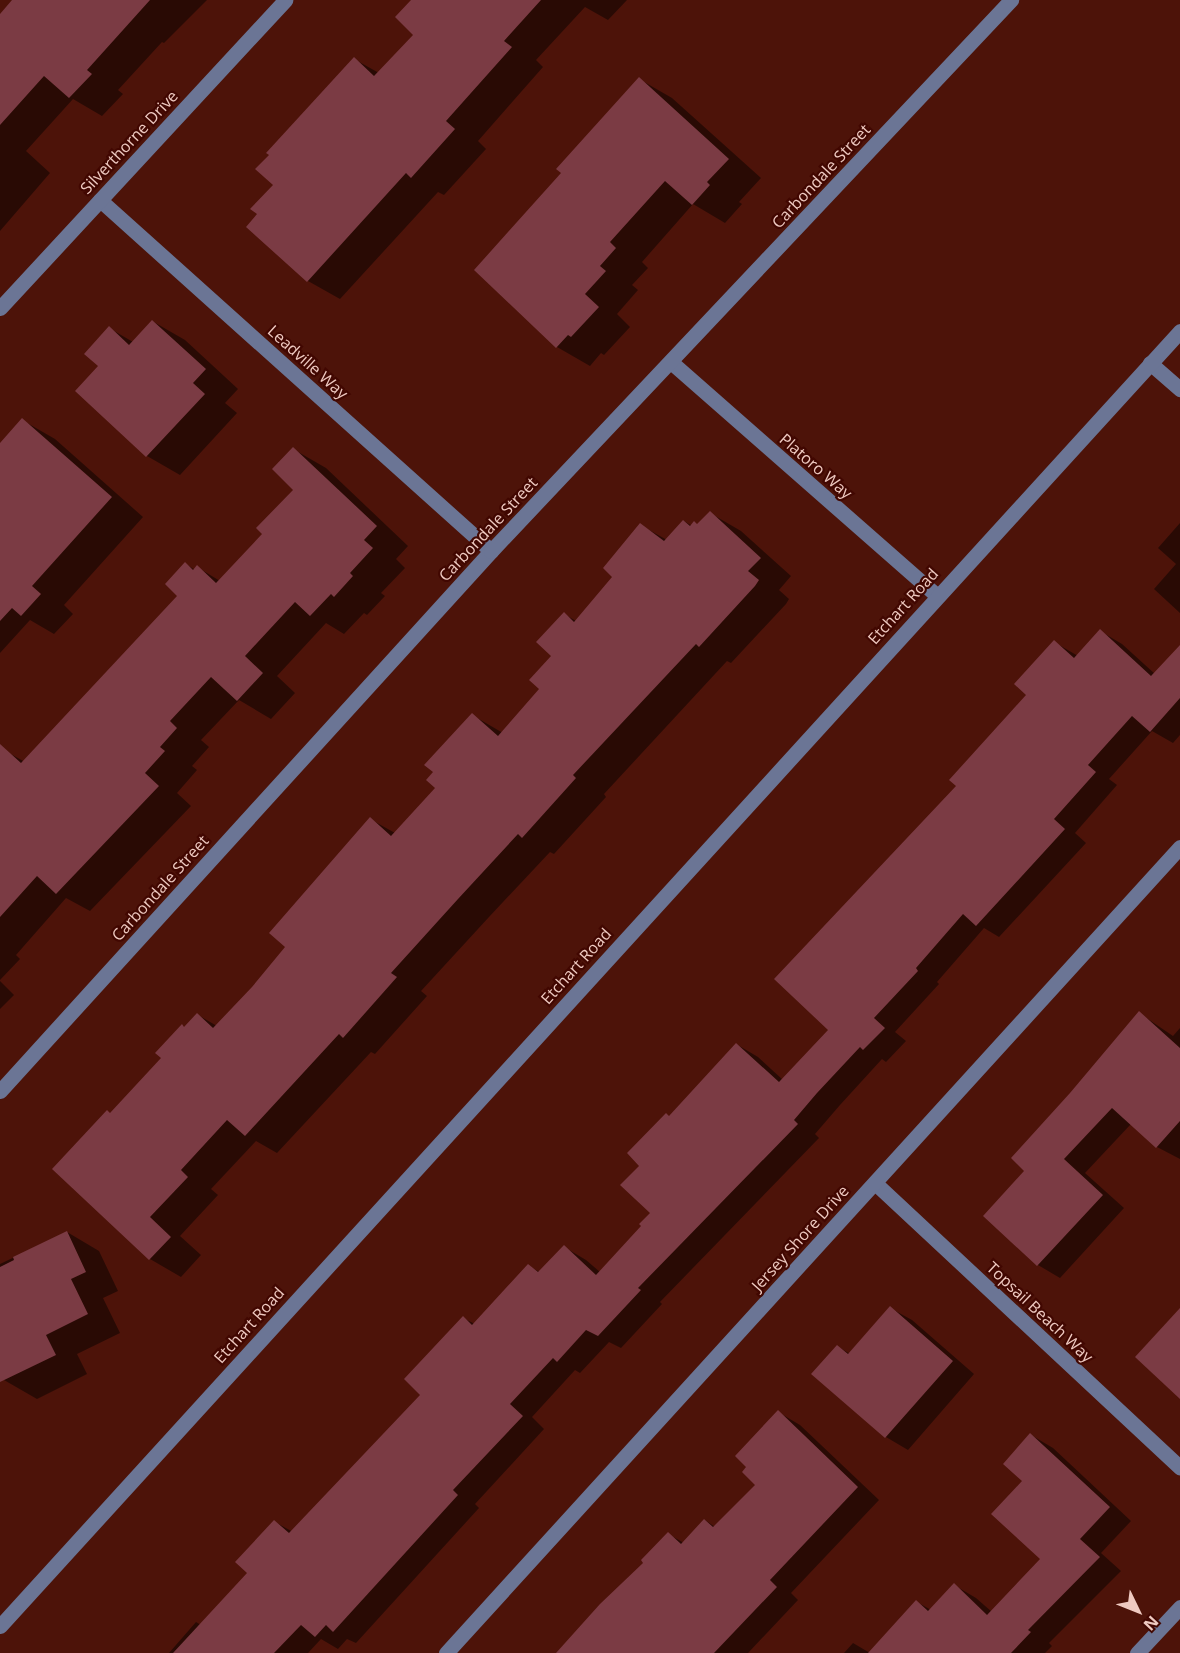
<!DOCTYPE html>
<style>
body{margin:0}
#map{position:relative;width:1180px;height:1653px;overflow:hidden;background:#4d1309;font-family:"Open Sans",sans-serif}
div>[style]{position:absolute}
.shadow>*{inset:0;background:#0007}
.building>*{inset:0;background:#7b3b44}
.minor>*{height:15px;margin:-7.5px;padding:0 7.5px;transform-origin:7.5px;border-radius:7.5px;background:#6b7595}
span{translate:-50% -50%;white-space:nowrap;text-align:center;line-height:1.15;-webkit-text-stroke:4.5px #410701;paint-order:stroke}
.street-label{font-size:16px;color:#efcac1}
.north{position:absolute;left:1108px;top:1581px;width:60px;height:60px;-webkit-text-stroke:4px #410701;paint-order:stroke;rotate:133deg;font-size:16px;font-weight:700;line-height:24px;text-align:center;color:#efcac1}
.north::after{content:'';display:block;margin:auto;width:21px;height:27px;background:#efcac1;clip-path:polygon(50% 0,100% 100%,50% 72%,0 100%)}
</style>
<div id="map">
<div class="shadow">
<i style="clip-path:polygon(16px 0,207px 0,164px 43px,162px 42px,118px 90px,123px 94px,102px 116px,73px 99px,26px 151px,50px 173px,0 231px,0 17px)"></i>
<i style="clip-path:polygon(413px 0,627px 0,608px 20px,585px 7px,536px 60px,543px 67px,478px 141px,486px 149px,444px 195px,438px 192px,340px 299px,308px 281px,259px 214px,354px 59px,379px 73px,415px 35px)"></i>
<i style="clip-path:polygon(639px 79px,672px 98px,761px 178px,739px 202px,742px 204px,725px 223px,693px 204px,642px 262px,648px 268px,632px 285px,638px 290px,617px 314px,630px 327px,604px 355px,601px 353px,590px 366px,557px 347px,563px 173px)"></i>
<i style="clip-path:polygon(152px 321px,185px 340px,238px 389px,225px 403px,237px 413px,180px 475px,147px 456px,77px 391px,100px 366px,109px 328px,133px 342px)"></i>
<i style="clip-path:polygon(22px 420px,55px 439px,143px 517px,64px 605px,73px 614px,54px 634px,30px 620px,0 653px,0 445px)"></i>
<i style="clip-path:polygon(293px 449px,326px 468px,408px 546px,396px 559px,405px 568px,381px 593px,385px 596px,367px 615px,364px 613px,344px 634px,326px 623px,277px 676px,295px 693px,271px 719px,239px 700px,201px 740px,209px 747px,192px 766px,197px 770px,177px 793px,191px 806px,90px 911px,66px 898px,16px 955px,20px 959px,0 980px,0 759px,7px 752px,25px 762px,179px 596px,186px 564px,195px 570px,197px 567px,220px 581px,264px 533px,295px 490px)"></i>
<i style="clip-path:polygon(710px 513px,741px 531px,791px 576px,779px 590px,789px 599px,786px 604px,731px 663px,727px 661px,604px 794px,606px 797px,554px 854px,550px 852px,489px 917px,421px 991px,427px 996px,375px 1054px,371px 1052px,277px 1153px,256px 1141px,211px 1189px,218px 1195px,180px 1236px,201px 1255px,181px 1277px,150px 1259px,111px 1115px,163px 1058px,198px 1015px,217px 1026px,253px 988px,287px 947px,370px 819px,395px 833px,437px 788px,472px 715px,503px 733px,541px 689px,564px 614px,576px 621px,615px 577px,640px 525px,667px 540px,684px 521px,692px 526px,698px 525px)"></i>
<i style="clip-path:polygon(1180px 523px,1180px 613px,1154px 589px,1176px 564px,1158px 548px)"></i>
<i style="clip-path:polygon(1100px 631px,1122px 644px,1155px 674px,1180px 647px,1180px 735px,1173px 743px,1152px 731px,1109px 779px,1117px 785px,1075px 833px,1086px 843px,999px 937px,984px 928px,937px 982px,939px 984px,895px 1032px,906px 1041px,886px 1062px,882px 1059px,840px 1105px,815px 1134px,819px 1138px,660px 1302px,662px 1304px,621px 1348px,609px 1342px,580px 1373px,575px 1370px,532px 1417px,544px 1429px,475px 1504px,479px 1508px,356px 1643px,347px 1639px,338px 1649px,321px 1639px,308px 1653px,169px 1653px,196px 1622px,201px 1625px,250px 1573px,275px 1522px,293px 1532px,422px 1395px,463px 1318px,475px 1324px,528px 1266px,540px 1272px,564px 1247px,586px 1260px,600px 1272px,643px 1226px,652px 1213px,641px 1166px,670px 1117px,736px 1044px,758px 1057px,783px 1080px,830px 1030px,958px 786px,1028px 695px,1054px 642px,1078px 656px)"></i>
<i style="clip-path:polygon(0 981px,14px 995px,0 1009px)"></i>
<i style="clip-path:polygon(1139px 1013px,1173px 1036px,1180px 1028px,1180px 1159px,1157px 1147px,1131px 1124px,1085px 1173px,1124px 1208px,1060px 1278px,1038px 1265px,1026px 1171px,1071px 1094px)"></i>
<i style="clip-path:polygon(67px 1232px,99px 1251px,118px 1291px,103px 1298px,120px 1333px,77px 1354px,87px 1374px,37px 1399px,4px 1380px,0 1371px,0 1264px)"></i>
<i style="clip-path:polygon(890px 1308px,912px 1320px,974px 1374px,908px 1450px,886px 1437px,837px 1346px,850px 1354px)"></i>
<i style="clip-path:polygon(778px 1412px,800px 1425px,879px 1500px,791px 1593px,798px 1600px,748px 1653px,561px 1653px,645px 1563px,668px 1534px,684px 1543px,705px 1520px,715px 1527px,757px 1485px)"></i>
<i style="clip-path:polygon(1031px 1435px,1053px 1448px,1131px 1521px,1101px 1553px,1121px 1571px,1049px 1643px,1052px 1646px,1045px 1653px,844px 1653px,853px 1643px,870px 1653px,917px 1602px,931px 1610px,954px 1585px,976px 1598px,992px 1612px,1042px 1559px,1024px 1481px)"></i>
</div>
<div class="building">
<i style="clip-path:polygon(12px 0,150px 0,87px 70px,92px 74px,69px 98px,44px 76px,0 125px,0 14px)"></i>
<i style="clip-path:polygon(411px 0,541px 0,504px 41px,512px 47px,446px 121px,455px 129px,411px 178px,406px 173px,307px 282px,246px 227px,257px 214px,250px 209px,273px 185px,255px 169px,269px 155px,266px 153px,354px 57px,374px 76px,413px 35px,395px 17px)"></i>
<i style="clip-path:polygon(639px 77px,729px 159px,707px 182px,710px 185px,692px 205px,665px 181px,610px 242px,616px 248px,600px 266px,606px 271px,585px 294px,599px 307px,571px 337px,568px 335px,556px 348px,474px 270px,561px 173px,556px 169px)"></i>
<i style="clip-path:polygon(152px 320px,206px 369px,193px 383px,205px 394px,146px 457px,75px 391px,98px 366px,84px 354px,109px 326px,129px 345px)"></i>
<i style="clip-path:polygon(22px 418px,112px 497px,32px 586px,41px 594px,21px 616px,12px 608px,0 621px,0 443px)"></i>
<i style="clip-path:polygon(293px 447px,377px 526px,364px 540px,373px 548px,350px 573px,353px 576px,334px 597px,331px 594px,310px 616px,295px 602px,245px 656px,263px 673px,237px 701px,211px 677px,170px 721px,177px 728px,160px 747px,165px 751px,145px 773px,159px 786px,56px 894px,37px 876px,0 917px,0 744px,21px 763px,177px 596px,165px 584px,185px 562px,193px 570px,197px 565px,216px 583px,262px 534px,256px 528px,293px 490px,272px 469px)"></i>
<i style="clip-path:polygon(710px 511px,761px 558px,748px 571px,759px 580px,755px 586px,699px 647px,696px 644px,573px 775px,576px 778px,522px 838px,518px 834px,458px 899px,391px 973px,397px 977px,343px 1038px,339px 1034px,245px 1136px,227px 1120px,181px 1170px,188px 1177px,150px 1217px,171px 1237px,149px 1260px,52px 1169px,107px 1110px,110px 1113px,161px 1058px,155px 1053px,182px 1024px,184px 1027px,197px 1013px,213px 1028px,252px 987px,285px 947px,269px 933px,370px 817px,391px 836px,435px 788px,426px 780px,433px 772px,424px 765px,472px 713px,498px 736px,539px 689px,529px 680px,551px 656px,536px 642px,564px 612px,574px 622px,612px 577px,603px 568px,640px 523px,664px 541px,683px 520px,690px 526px,694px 521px,697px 524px)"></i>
<i style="clip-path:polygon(1100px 629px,1151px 676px,1180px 645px,1180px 698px,1150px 732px,1132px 716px,1088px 765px,1096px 772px,1054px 819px,1065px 829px,976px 926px,963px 914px,916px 968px,918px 971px,874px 1018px,885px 1028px,863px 1050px,860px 1047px,817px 1093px,794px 1120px,798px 1124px,638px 1288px,641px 1290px,598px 1336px,586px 1330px,557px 1362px,553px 1358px,510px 1404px,523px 1416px,453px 1490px,458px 1495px,333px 1632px,326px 1625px,315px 1637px,301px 1625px,274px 1653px,173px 1653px,247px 1573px,235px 1562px,274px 1520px,289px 1533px,420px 1395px,404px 1379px,463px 1316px,472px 1325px,528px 1264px,538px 1272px,564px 1245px,596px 1275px,641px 1226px,639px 1224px,650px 1213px,620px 1185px,639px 1166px,627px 1153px,666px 1113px,669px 1116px,736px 1043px,779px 1082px,828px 1030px,774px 979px,956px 786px,949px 780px,1026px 695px,1014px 684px,1054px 640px,1074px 658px)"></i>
<i style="clip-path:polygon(1139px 1011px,1180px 1048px,1180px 1121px,1156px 1148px,1112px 1108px,1064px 1159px,1103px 1195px,1037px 1266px,983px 1216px,1024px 1171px,1011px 1158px,1070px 1093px)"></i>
<i style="clip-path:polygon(67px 1231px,86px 1272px,71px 1279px,88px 1314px,46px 1335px,56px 1355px,0 1382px,0 1267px,14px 1260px,13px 1257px)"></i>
<i style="clip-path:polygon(890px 1306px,953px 1361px,885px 1438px,811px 1374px,837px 1345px,848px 1354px)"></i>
<i style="clip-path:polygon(1180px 1308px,1180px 1399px,1135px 1357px)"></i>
<i style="clip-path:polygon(778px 1410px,858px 1487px,770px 1580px,777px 1587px,714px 1653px,556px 1653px,600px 1604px,643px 1563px,641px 1560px,668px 1532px,681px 1544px,704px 1519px,713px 1527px,755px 1485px,742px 1472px,746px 1467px,735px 1456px)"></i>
<i style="clip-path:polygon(1030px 1433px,1110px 1507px,1080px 1539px,1100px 1557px,1028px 1630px,1031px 1632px,1011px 1653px,868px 1653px,916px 1600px,928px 1611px,954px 1583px,987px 1615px,1040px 1559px,991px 1514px,1022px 1481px,1003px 1464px)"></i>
</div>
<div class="minor">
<i style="left:100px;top:200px;width:525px;rotate:41.91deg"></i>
<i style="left:0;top:308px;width:420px;rotate:-47.2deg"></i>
<i style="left:671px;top:362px;width:354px;rotate:41.3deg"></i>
<i style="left:1150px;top:363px;width:40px;rotate:41deg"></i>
<i style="left:0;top:1091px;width:730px;rotate:-47.72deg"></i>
<i style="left:491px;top:551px;width:758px;rotate:-46.66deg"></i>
<i style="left:875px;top:1183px;width:417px;rotate:43deg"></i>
<i style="left:0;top:1626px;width:1752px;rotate:-47.66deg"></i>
<i style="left:446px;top:1653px;width:1090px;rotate:-47.68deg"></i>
<i style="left:1137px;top:1653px;width:63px;rotate:-46.9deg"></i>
</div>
<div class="street-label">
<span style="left:129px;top:142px;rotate:-47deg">Silverthorne Drive</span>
<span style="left:821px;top:176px;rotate:-47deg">Carbondale Street</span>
<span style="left:308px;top:362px;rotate:42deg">Leadville Way</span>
<span style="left:816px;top:466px;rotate:41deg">Platoro Way</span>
<span style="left:488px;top:529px;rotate:-47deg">Carbondale Street</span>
<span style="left:903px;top:606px;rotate:-48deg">Etchart Road</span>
<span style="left:160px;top:888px;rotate:-48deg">Carbondale Street</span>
<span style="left:576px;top:966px;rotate:-48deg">Etchart Road</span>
<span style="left:800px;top:1238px;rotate:-48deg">Jersey Shore Drive</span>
<span style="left:1040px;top:1312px;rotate:43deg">Topsail Beach Way</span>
<span style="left:249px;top:1325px;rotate:-48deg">Etchart Road</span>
</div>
<div class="north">N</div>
</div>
